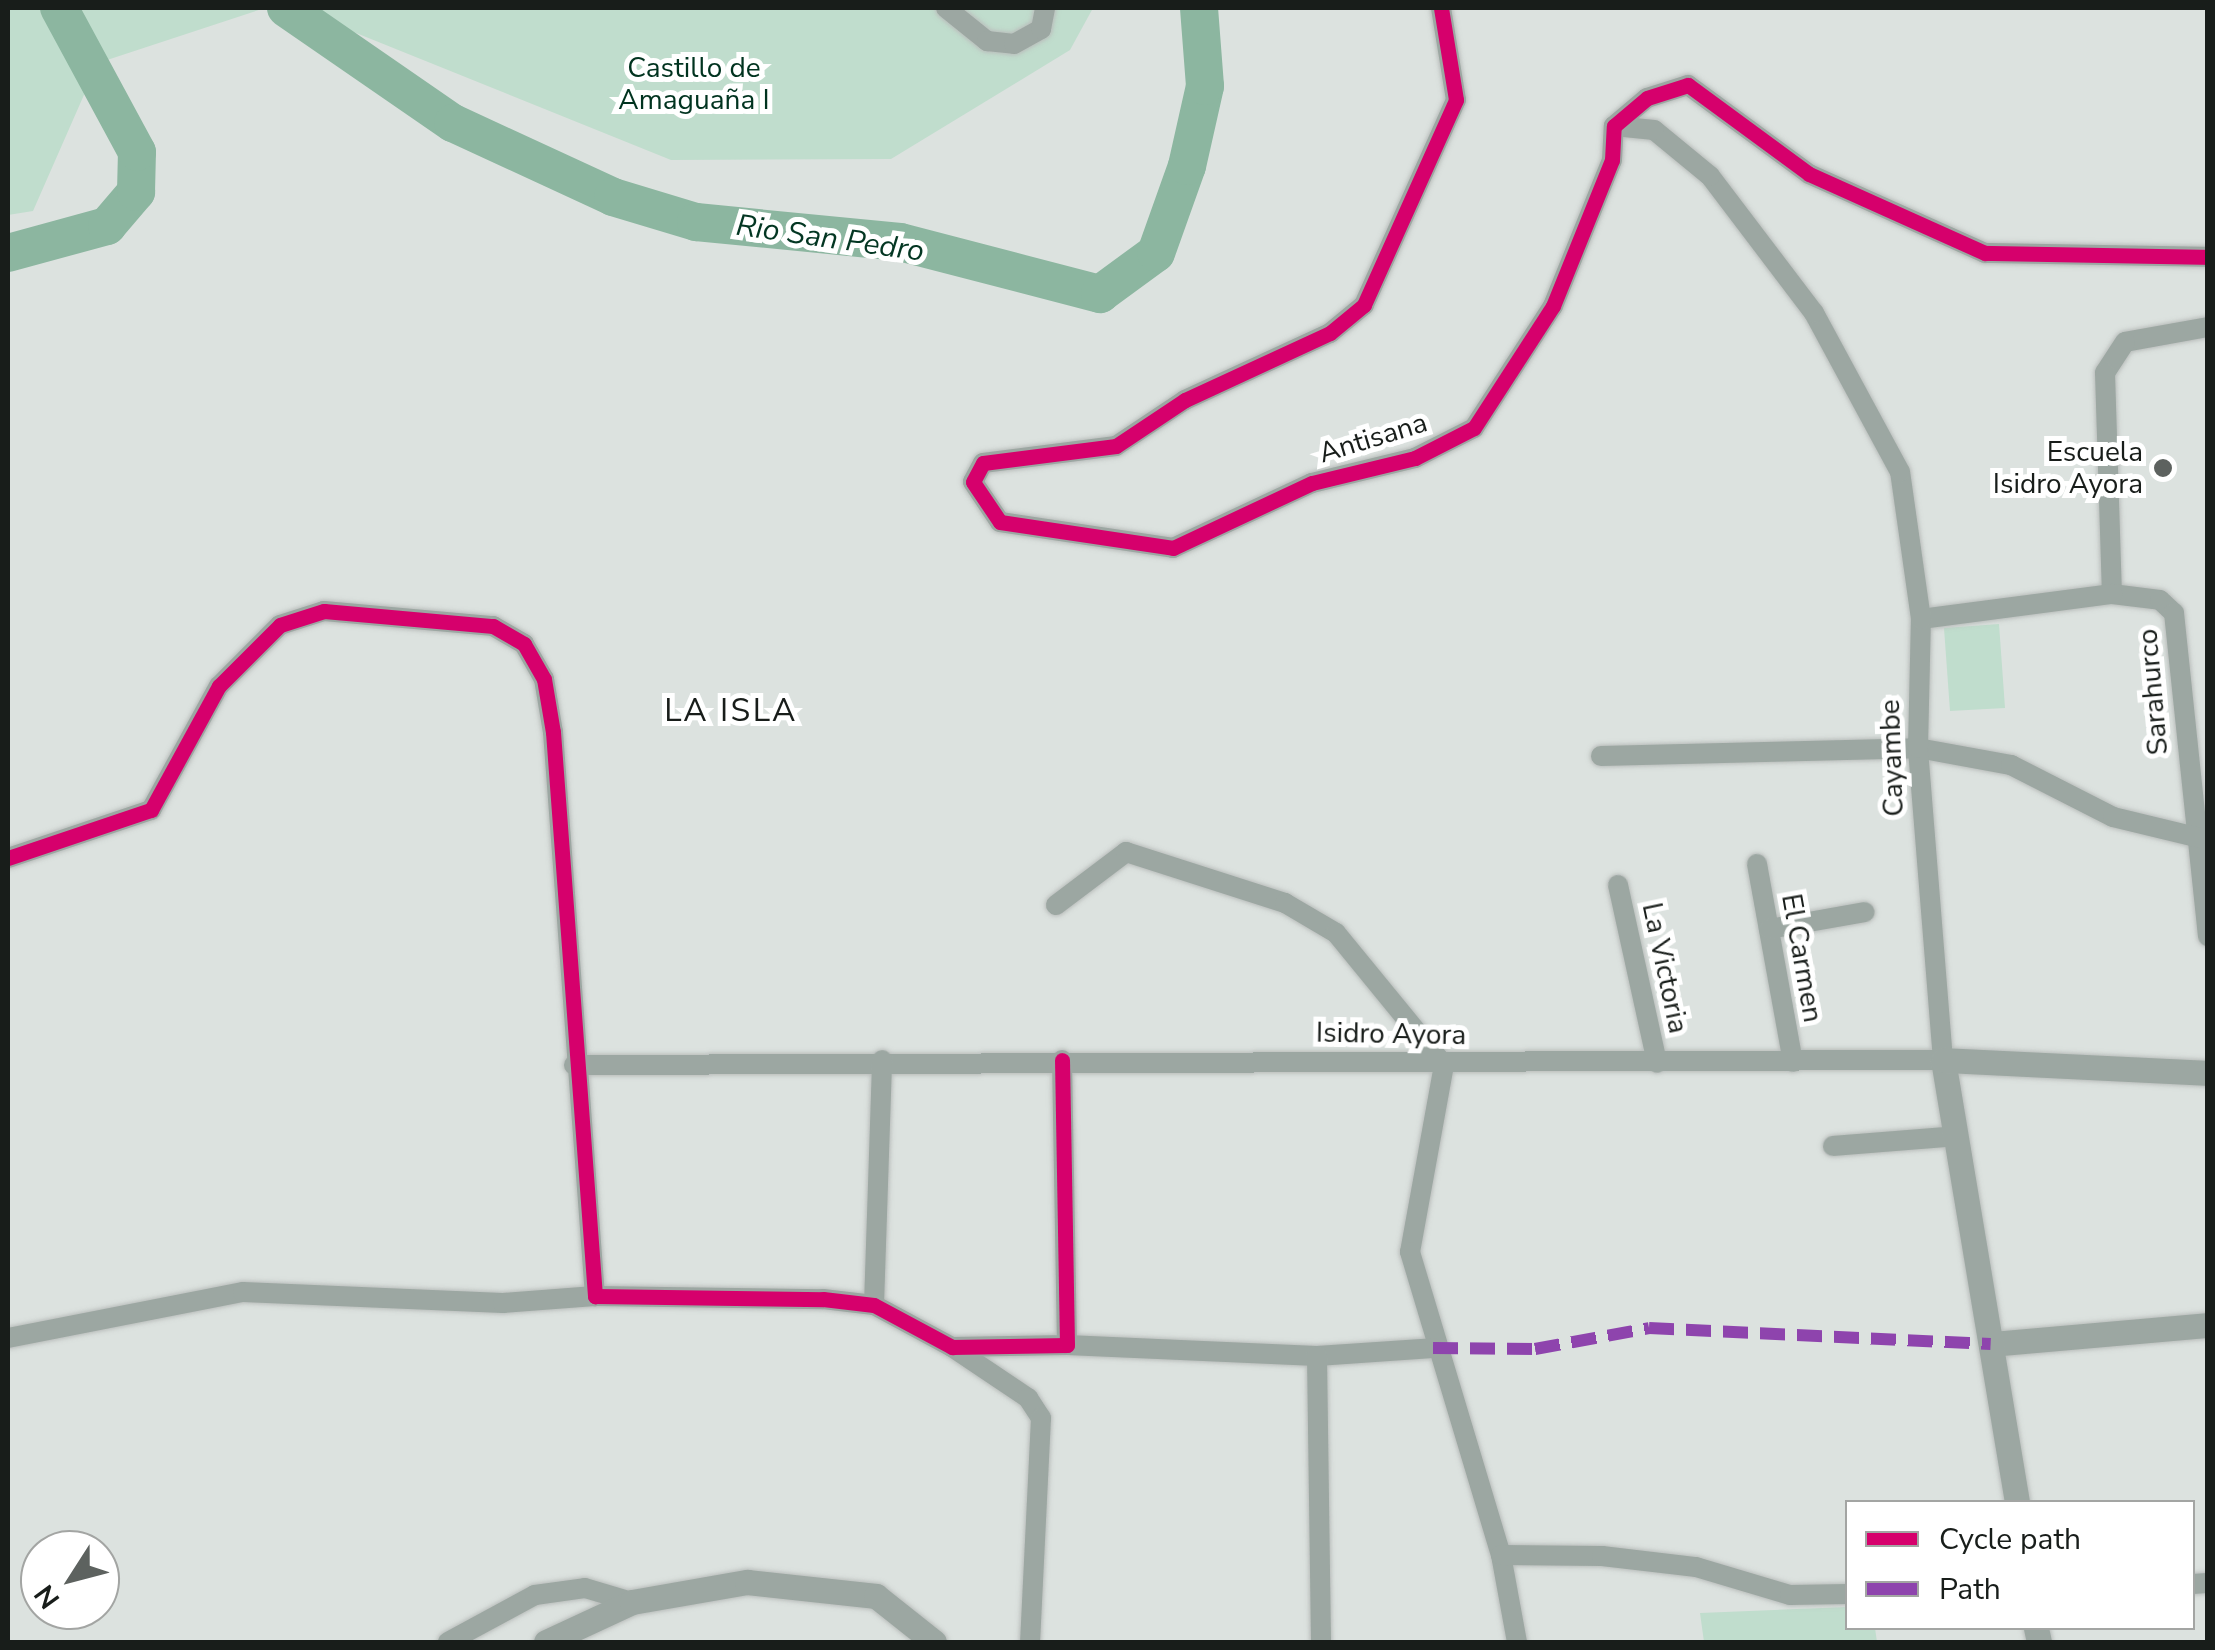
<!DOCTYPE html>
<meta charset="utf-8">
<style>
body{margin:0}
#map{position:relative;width:2215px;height:1650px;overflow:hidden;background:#dce2df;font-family:"Nunito Sans",sans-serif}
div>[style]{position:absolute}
.green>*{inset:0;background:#c0ddcd}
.river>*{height:38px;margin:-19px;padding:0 19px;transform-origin:19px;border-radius:19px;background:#8cb6a0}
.roads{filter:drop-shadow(0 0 2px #babebc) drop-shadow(0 0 2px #babebc)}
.minor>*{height:20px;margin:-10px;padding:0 10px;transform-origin:10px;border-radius:10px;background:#9ca7a2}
.tertiary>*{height:25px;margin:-12.5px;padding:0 12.5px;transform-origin:12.5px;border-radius:12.5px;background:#9ca7a2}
.quiet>*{height:12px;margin-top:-6px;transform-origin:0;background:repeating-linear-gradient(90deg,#8e44ad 0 25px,transparent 0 37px)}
.cycleway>*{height:15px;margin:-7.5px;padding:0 7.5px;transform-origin:7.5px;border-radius:7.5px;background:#d6006c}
.dots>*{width:28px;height:28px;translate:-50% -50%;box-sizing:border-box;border:5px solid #fff;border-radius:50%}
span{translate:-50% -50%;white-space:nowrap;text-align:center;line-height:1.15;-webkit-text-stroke:10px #fff;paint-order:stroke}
.park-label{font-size:28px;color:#00331f}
.street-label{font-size:28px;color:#181d1a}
.poi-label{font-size:28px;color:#181d1a}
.right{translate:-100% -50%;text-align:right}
.water-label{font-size:30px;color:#033622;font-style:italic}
.quarter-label{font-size:32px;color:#181d1a;letter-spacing:2.5px}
.frame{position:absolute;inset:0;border:10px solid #181d1a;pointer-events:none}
.legend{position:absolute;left:1845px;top:1500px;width:350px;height:130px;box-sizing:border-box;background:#fff;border:2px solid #a3a5a3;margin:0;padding:12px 18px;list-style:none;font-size:30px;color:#181d1a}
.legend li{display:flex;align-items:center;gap:20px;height:50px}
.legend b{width:50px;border:2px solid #a3a5a3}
.north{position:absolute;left:20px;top:1530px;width:100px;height:100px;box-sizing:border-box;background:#fff;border:2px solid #a3a5a3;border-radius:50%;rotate:234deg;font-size:28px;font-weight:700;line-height:40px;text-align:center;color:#181d1a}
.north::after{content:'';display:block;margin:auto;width:35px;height:45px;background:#5d625f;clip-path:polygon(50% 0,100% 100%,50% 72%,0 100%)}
</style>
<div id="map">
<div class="green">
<i style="clip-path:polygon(8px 8px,265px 8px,98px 63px,33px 211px,8px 215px)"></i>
<i style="clip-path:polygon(294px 8px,1093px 8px,1070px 50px,891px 159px,671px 160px)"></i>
<i style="clip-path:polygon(1999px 624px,2005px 708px,1950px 711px,1944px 628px)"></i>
<i style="clip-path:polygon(1847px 1607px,1848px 1628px,1875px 1628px,1877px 1642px,1704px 1642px,1700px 1613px)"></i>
</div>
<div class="river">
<i style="left:286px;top:8px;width:203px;rotate:34.6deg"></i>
<i style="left:453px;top:123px;width:176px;rotate:24.8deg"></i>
<i style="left:613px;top:197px;width:87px;rotate:16.8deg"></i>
<i style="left:696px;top:222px;width:205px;rotate:5.6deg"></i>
<i style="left:900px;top:242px;width:207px;rotate:14.6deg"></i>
<i style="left:1100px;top:294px;width:69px;rotate:-36.2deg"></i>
<i style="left:1156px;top:253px;width:92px;rotate:-70.4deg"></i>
<i style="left:1187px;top:166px;width:82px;rotate:-77.3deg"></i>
<i style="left:1205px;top:86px;width:78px;rotate:-94.4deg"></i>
<i style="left:8px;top:253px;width:103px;rotate:-15.3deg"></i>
<i style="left:107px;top:226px;width:45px;rotate:-49.5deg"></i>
<i style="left:136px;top:192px;width:40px;rotate:-88.6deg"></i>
<i style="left:137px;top:152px;width:164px;rotate:-118.4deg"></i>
</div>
<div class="roads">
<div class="minor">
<i style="left:946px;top:8px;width:53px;rotate:38.8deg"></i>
<i style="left:987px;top:41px;width:27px;rotate:6deg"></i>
<i style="left:1014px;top:44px;width:31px;rotate:-29deg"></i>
<i style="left:1041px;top:29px;width:21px;rotate:-79deg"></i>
<i style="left:1441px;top:8px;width:93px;rotate:80.7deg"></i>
<i style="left:1456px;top:100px;width:225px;rotate:114.2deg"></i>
<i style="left:1364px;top:305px;width:44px;rotate:140.5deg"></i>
<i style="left:1330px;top:333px;width:160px;rotate:155.2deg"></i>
<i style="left:1185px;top:400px;width:83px;rotate:146.3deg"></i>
<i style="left:1116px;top:446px;width:134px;rotate:172.7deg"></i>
<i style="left:983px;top:463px;width:21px;rotate:118deg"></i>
<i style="left:973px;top:482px;width:48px;rotate:56deg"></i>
<i style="left:1000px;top:522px;width:175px;rotate:8.5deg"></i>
<i style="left:1173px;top:548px;width:153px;rotate:-25.1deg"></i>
<i style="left:1312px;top:483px;width:106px;rotate:-13.6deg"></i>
<i style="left:1415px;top:458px;width:66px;rotate:-27deg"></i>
<i style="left:1474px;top:428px;width:145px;rotate:-57.1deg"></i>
<i style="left:1553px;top:306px;width:157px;rotate:-68deg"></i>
<i style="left:1612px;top:160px;width:34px;rotate:-87deg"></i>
<i style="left:1614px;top:126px;width:43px;rotate:-40.3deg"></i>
<i style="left:1647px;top:98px;width:43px;rotate:-17.6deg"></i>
<i style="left:1688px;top:85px;width:150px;rotate:36.3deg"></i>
<i style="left:1809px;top:174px;width:193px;rotate:24.2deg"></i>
<i style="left:1985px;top:253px;width:223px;rotate:1deg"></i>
<i style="left:2208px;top:327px;width:84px;rotate:169.8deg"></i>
<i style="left:2125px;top:342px;width:37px;rotate:123deg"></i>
<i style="left:2105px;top:373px;width:221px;rotate:88.2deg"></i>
<i style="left:2112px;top:594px;width:48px;rotate:7.1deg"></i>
<i style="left:2160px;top:600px;width:19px;rotate:43deg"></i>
<i style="left:2174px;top:613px;width:325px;rotate:84deg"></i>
<i style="left:1921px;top:619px;width:193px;rotate:-7.5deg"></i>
<i style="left:1601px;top:756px;width:317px;rotate:-1.4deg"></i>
<i style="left:1918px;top:748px;width:95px;rotate:10.4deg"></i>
<i style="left:2011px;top:765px;width:114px;rotate:27deg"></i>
<i style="left:2113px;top:817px;width:98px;rotate:13.6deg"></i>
<i style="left:8px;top:858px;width:151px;rotate:-18.6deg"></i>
<i style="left:151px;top:810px;width:141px;rotate:-61.3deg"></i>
<i style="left:219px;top:686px;width:86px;rotate:-45deg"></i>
<i style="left:280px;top:625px;width:46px;rotate:-17.7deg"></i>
<i style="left:324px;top:611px;width:170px;rotate:5.1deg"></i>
<i style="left:493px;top:626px;width:36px;rotate:30deg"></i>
<i style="left:524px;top:644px;width:40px;rotate:60.3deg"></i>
<i style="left:544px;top:679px;width:54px;rotate:80.4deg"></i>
<i style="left:553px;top:732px;width:566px;rotate:85.74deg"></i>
<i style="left:595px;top:1296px;width:228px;rotate:0.8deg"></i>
<i style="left:823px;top:1299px;width:51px;rotate:6.7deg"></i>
<i style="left:874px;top:1305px;width:89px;rotate:28.3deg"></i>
<i style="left:952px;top:1347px;width:115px;rotate:-1deg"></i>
<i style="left:1067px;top:1345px;width:285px;rotate:-91deg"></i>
<i style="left:1757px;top:864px;width:201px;rotate:79.7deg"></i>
<i style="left:1618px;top:885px;width:182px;rotate:77.6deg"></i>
<i style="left:1056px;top:905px;width:88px;rotate:-37.1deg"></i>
<i style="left:1126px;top:852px;width:167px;rotate:17.8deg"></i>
<i style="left:1285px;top:903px;width:59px;rotate:30.5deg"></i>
<i style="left:1336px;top:933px;width:171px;rotate:50.7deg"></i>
<i style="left:1444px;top:1065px;width:190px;rotate:100.3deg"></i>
<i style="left:1410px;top:1252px;width:316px;rotate:73.3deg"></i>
<i style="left:1501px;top:1555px;width:88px;rotate:79.6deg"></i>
<i style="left:1769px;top:929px;width:97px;rotate:-10deg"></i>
<i style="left:574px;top:1065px;width:1369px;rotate:-0.21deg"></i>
<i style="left:1943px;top:1060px;width:313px;rotate:-94.6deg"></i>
<i style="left:1918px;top:748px;width:129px;rotate:-88.7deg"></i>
<i style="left:1921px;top:619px;width:148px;rotate:-98.1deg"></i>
<i style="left:1900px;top:472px;width:181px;rotate:-118.4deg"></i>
<i style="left:1814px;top:313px;width:172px;rotate:-127.2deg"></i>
<i style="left:1710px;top:176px;width:72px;rotate:-140.6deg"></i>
<i style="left:1654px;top:130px;width:40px;rotate:-174.3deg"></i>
<i style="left:1833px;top:1146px;width:125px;rotate:-4.6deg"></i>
<i style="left:874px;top:1305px;width:245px;rotate:-88.1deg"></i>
<i style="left:8px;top:1338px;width:239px;rotate:-11.1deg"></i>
<i style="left:243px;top:1292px;width:260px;rotate:2.4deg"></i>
<i style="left:503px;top:1303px;width:92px;rotate:-4.4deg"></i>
<i style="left:1067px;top:1345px;width:250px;rotate:2.5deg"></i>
<i style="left:1317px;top:1356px;width:116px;rotate:-3.9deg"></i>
<i style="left:952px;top:1347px;width:92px;rotate:33.9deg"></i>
<i style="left:1028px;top:1398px;width:24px;rotate:57deg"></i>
<i style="left:1041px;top:1418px;width:224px;rotate:92.8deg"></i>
<i style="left:1317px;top:1356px;width:286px;rotate:89.2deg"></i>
<i style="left:1501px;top:1555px;width:101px;rotate:0.6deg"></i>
<i style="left:1602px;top:1556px;width:95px;rotate:6.7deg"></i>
<i style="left:1696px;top:1567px;width:98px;rotate:16.6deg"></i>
<i style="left:1790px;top:1595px;width:58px;rotate:-1deg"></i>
<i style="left:2192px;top:1584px;width:16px;rotate:-4deg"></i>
<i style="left:448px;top:1642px;width:99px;rotate:-28.4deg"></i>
<i style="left:535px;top:1595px;width:50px;rotate:-8deg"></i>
<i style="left:585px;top:1588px;width:49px;rotate:16.6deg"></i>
</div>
<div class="tertiary">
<i style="left:1991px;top:1344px;width:218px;rotate:-5deg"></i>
<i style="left:2017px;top:1502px;width:448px;rotate:-99.5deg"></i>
<i style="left:1943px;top:1060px;width:265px;rotate:2.8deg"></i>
<i style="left:2036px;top:1628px;width:14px;rotate:78deg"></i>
<i style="left:546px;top:1642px;width:95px;rotate:-24.9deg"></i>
<i style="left:632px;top:1602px;width:117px;rotate:-9.9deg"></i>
<i style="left:747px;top:1582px;width:130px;rotate:6.2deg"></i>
<i style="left:876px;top:1596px;width:74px;rotate:38.4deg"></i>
</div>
</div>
<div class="quiet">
<i style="left:1433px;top:1348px;width:102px;rotate:0.6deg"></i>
<i style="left:1535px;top:1349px;width:116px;rotate:-10.4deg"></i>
<i style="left:1649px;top:1328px;width:342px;rotate:2.7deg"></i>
</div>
<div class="cycleway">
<i style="left:1441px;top:8px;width:93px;rotate:80.7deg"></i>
<i style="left:1456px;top:100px;width:225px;rotate:114.2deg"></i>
<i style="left:1364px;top:305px;width:44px;rotate:140.5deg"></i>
<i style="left:1330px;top:333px;width:160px;rotate:155.2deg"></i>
<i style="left:1185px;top:400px;width:83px;rotate:146.3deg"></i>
<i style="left:1116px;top:446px;width:134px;rotate:172.7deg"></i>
<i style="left:983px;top:463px;width:21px;rotate:118deg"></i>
<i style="left:973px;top:482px;width:48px;rotate:56deg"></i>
<i style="left:1000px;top:522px;width:175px;rotate:8.5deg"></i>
<i style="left:1173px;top:548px;width:153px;rotate:-25.1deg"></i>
<i style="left:1312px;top:483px;width:106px;rotate:-13.6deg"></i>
<i style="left:1415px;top:458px;width:66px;rotate:-27deg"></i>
<i style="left:1474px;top:428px;width:145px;rotate:-57.1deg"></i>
<i style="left:1553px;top:306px;width:157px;rotate:-68deg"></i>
<i style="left:1612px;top:160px;width:34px;rotate:-87deg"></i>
<i style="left:1614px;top:126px;width:43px;rotate:-40.3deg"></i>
<i style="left:1647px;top:98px;width:43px;rotate:-17.6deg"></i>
<i style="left:1688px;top:85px;width:150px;rotate:36.3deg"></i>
<i style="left:1809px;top:174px;width:193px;rotate:24.2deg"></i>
<i style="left:1985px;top:253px;width:223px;rotate:1deg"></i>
<i style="left:8px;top:858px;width:151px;rotate:-18.6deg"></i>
<i style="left:151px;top:810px;width:141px;rotate:-61.3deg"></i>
<i style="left:219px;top:686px;width:86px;rotate:-45deg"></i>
<i style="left:280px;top:625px;width:46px;rotate:-17.7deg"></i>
<i style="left:324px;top:611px;width:170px;rotate:5.1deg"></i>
<i style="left:493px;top:626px;width:36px;rotate:30deg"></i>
<i style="left:524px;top:644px;width:40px;rotate:60.3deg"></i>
<i style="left:544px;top:679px;width:54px;rotate:80.4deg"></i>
<i style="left:553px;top:732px;width:566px;rotate:85.74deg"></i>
<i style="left:595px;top:1296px;width:228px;rotate:0.8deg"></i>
<i style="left:823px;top:1299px;width:51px;rotate:6.7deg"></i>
<i style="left:874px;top:1305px;width:89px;rotate:28.3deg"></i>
<i style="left:952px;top:1347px;width:115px;rotate:-1deg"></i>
<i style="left:1067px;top:1345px;width:285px;rotate:-91deg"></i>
</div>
<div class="dots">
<i style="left:2163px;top:468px;background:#5d625f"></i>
</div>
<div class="park-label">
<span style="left:694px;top:84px">Castillo de<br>Amaguaña I</span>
</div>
<div class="street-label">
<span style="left:1373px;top:438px;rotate:-17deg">Antisana</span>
<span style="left:2153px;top:692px;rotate:-95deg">Sarahurco</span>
<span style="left:1892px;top:758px;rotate:-92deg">Cayambe</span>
<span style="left:1802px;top:958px;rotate:80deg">El Carmen</span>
<span style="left:1665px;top:968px;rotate:78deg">La Victoria</span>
<span style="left:1391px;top:1034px;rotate:1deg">Isidro Ayora</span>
</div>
<div class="poi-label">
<span class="right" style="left:2143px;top:468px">Escuela<br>Isidro Ayora</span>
</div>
<div class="water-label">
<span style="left:830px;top:239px;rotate:8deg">Rio San Pedro</span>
</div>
<div class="quarter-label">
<span style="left:731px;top:711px">LA ISLA</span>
</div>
<div class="frame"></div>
<ul class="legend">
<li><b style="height:12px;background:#d6006c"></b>Cycle path</li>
<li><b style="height:12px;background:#8e44ad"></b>Path</li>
</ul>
<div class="north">N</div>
</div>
